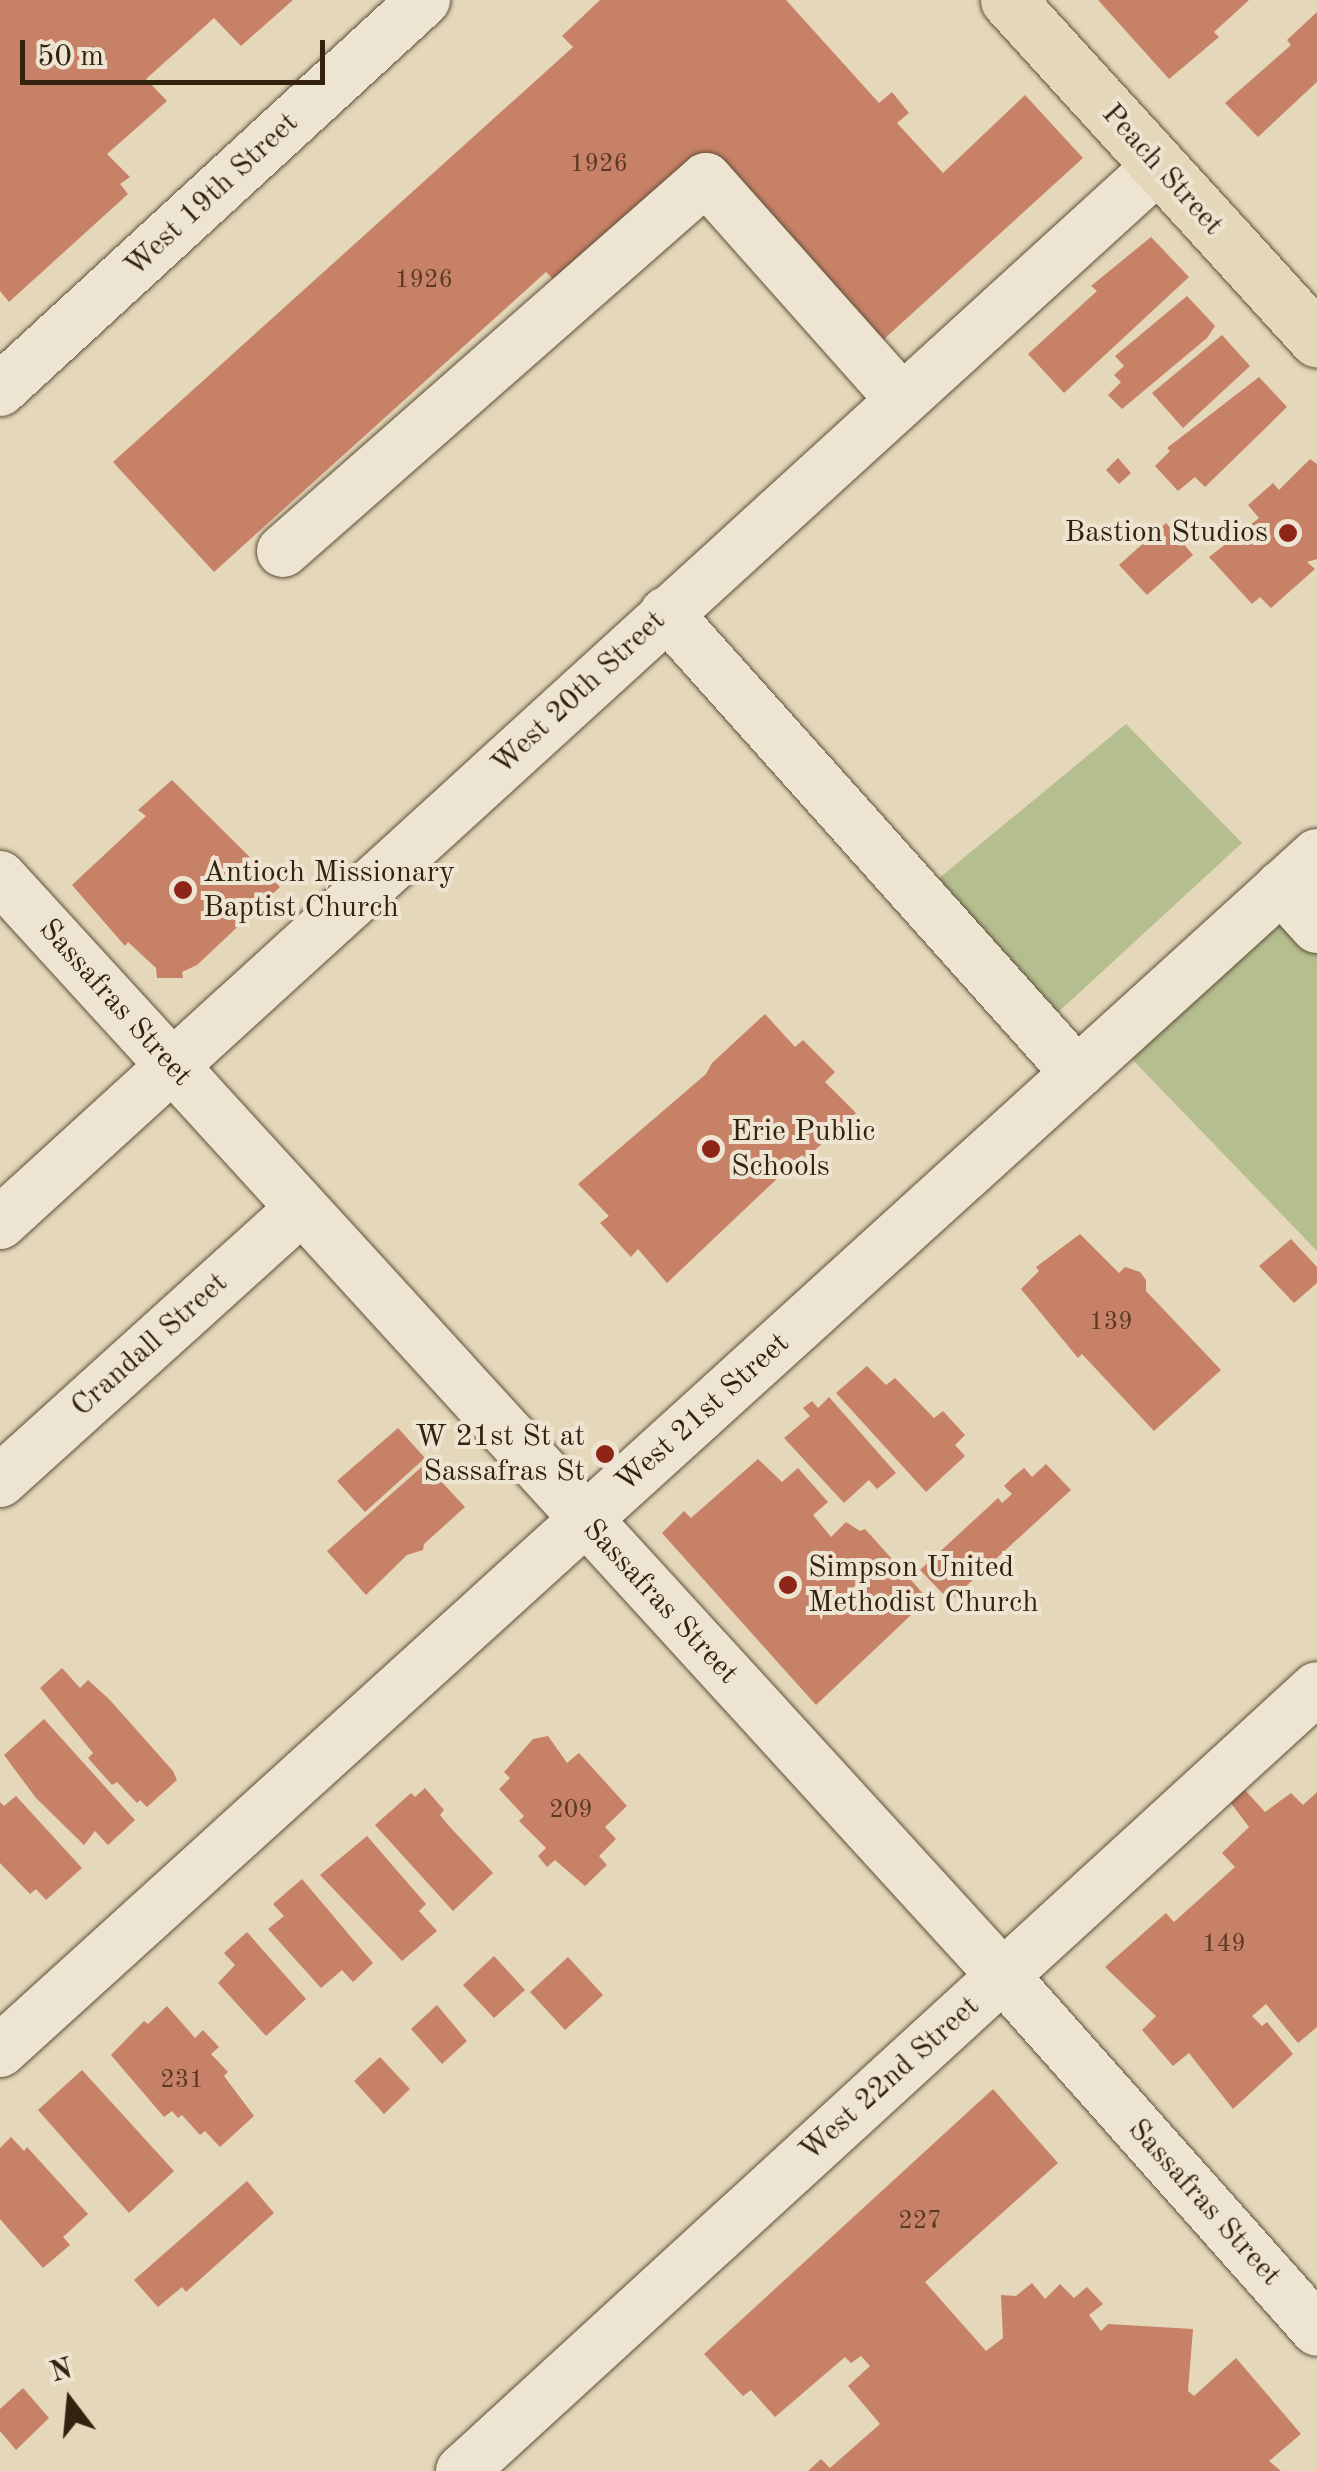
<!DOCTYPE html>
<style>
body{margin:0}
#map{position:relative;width:1317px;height:2471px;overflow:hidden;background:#e4d7ba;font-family:"Old Standard TT",serif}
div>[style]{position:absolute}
.green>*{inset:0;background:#b5be8f}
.building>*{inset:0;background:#c78167}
.roads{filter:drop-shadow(0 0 2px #5f5039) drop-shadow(0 0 2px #5f5039)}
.minor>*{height:52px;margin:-26px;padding:0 26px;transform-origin:26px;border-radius:26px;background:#ede5d2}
.major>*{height:55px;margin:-27.5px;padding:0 27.5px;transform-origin:27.5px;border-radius:27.5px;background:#e4d7ba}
.dots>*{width:28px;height:28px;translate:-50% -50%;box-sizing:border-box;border:5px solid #ede5d2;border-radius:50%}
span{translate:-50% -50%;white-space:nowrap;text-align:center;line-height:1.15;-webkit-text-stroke:8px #ede5d2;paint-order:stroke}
.number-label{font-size:25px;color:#583a24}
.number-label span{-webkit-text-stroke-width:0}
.street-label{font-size:30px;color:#33230e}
.poi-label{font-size:30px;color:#33230e}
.right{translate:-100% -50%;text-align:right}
.left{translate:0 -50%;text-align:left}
.north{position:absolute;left:20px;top:2351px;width:100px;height:100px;-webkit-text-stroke:8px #ede5d2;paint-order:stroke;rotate:344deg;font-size:28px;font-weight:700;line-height:40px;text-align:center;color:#33230e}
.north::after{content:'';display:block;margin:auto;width:35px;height:45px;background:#33230e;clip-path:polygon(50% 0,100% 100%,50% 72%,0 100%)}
.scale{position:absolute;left:20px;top:40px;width:305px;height:45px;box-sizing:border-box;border:5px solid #33230e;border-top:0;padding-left:12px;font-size:30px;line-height:35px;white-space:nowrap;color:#33230e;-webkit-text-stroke:8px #ede5d2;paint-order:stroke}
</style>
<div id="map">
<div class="green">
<i style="clip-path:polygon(1126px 724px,1242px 843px,1055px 1015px,932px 884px)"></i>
<i style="clip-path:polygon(1287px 912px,1317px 943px,1317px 1251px,1129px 1056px)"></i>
</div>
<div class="building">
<i style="clip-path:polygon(0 0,293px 0,241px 46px,214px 18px,146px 79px,167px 101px,107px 154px,130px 177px,120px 184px,128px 194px,9px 302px,0 291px)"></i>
<i style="clip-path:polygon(600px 0,786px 0,879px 103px,892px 92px,909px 113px,897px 123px,943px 173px,1025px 95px,1083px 158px,872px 350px,708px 162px,565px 291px,546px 272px,214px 572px,113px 462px,573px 47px,562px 36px)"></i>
<i style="clip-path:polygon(1098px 0,1249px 0,1214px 32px,1219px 37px,1169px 79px)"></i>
<i style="clip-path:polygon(1317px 12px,1317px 82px,1258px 137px,1225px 103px,1291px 45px,1287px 40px)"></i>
<i style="clip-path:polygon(1151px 237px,1189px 277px,1064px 393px,1028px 354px,1097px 291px,1091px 286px)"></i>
<i style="clip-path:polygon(1187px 296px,1215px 326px,1207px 338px,1122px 409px,1108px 395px,1121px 382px,1114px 375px,1124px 366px,1115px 356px)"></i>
<i style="clip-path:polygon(1222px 335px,1250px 366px,1183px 428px,1152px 393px)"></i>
<i style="clip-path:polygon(1259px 377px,1287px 407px,1205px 487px,1195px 477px,1178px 491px,1155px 466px,1170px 451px,1167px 448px)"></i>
<i style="clip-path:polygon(1118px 458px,1131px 473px,1119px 484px,1106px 470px)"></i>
<i style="clip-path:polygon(1310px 459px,1317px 464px,1317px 559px,1307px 562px,1315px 569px,1271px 608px,1260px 597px,1252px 604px,1209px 557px,1259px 518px,1248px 505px,1273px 483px,1279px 490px)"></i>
<i style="clip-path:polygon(1166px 523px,1193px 555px,1147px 595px,1119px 565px)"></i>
<i style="clip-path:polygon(172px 780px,280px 887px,197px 965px,182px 972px,183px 978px,157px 978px,156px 968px,128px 942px,125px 946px,72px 885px,146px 816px,138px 810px)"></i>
<i style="clip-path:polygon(765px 1014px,795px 1047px,803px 1040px,835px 1072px,825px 1082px,856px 1113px,806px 1158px,802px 1155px,667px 1283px,638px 1249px,631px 1257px,600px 1223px,609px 1216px,578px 1184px,706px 1074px,712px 1063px)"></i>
<i style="clip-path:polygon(1080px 1234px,1119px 1273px,1125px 1267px,1140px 1272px,1146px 1280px,1146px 1291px,1221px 1370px,1154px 1431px,1082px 1354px,1078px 1358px,1021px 1289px,1039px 1271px,1036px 1267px)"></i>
<i style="clip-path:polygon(1291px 1239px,1317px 1267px,1317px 1283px,1294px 1303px,1259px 1266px)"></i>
<i style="clip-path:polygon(867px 1366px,886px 1385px,895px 1378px,934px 1418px,943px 1411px,965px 1435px,955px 1445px,965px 1456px,926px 1492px,836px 1393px)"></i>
<i style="clip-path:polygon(829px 1397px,896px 1473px,877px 1489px,869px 1480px,844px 1503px,784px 1438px,810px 1416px,803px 1408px,812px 1401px,818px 1408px)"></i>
<i style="clip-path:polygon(398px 1428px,425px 1458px,365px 1512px,337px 1481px)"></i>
<i style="clip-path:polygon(758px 1459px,782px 1482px,798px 1468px,828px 1502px,813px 1515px,831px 1537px,846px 1522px,860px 1531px,865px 1529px,928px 1599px,816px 1705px,662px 1533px,684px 1511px,691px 1518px)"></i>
<i style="clip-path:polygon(425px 1464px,465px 1507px,424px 1544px,423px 1550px,407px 1555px,366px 1595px,327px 1551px)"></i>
<i style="clip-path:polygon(1046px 1464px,1071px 1490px,950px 1601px,920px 1570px,998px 1498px,1002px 1503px,1012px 1494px,1004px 1486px,1013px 1477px,1024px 1468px,1032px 1477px)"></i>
<i style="clip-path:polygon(62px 1668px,80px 1688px,88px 1680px,109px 1699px,173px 1771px,177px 1780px,147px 1807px,140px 1800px,137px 1803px,117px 1782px,112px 1785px,88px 1758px,93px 1753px,40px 1688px)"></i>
<i style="clip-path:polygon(44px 1719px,135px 1820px,108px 1845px,95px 1831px,84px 1845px,36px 1798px,4px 1755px)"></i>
<i style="clip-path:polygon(548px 1736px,567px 1763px,579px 1753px,627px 1806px,605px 1827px,616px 1839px,599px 1856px,607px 1865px,585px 1886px,555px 1860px,547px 1867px,538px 1856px,546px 1848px,519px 1821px,524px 1816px,499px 1789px,510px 1778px,504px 1772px,533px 1739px)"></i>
<i style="clip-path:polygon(425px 1788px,444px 1810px,440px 1815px,449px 1826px,493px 1873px,453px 1911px,375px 1825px,411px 1793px,415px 1797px)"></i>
<i style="clip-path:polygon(1244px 1789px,1265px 1812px,1291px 1793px,1303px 1805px,1317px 1792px,1317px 2027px,1298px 2043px,1266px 2004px,1252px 2016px,1262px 2026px,1267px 2022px,1293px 2054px,1233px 2109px,1189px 2053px,1173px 2066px,1142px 2030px,1156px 2016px,1105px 1967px,1166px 1913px,1174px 1922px,1235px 1867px,1222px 1853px,1249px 1827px,1230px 1802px)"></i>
<i style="clip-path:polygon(16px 1796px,82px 1868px,46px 1900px,36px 1889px,30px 1894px,0 1863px,0 1802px,4px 1806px)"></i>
<i style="clip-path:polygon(367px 1836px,426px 1904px,419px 1911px,437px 1931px,402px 1961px,320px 1875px)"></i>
<i style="clip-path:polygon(302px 1879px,373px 1963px,353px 1982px,342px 1970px,321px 1988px,268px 1929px,284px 1916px,273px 1904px)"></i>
<i style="clip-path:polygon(247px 1932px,306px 1999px,266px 2036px,218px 1983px,235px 1965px,224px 1953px)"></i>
<i style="clip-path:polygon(494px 1956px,525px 1990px,494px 2018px,463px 1985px)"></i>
<i style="clip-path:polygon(568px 1957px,603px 1995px,565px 2030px,530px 1992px)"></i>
<i style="clip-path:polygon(437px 2005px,467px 2041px,442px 2064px,411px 2029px)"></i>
<i style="clip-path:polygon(167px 2006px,195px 2038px,203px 2030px,219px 2047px,211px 2054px,228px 2072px,224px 2076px,254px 2116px,220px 2147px,205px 2131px,200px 2135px,182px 2115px,178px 2118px,172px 2111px,164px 2117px,111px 2055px,144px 2021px,148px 2024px)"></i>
<i style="clip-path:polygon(380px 2057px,410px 2089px,384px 2114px,354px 2081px)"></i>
<i style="clip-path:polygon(82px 2070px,174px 2171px,129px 2213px,38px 2110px)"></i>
<i style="clip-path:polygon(993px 2089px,1058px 2163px,925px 2282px,986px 2351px,1003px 2338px,1001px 2295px,1016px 2296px,1032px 2283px,1045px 2299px,1060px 2284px,1074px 2298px,1087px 2287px,1103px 2304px,1089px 2315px,1101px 2331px,1108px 2324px,1193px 2329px,1188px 2391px,1194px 2396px,1236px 2358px,1301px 2434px,1269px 2461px,1281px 2471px,808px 2471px,821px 2459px,830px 2468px,880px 2424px,848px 2386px,870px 2366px,861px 2356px,851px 2363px,845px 2357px,775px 2417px,751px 2390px,743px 2396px,704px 2354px)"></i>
<i style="clip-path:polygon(11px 2137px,24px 2151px,27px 2147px,88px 2214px,63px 2237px,70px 2245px,43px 2268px,0 2219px,0 2148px)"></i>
<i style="clip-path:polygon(247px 2181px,274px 2213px,186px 2292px,182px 2287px,158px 2307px,134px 2280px)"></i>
<i style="clip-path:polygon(23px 2388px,49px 2418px,16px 2450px,0 2431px,0 2409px)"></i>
</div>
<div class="roads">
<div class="minor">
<i style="left:0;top:390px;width:576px;rotate:-42.61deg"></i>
<i style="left:283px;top:551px;width:563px;rotate:-41.33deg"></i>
<i style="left:706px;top:179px;width:294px;rotate:48.4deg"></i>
<i style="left:666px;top:613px;width:617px;rotate:48.22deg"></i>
<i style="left:0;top:877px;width:1488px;rotate:47.61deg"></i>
<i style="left:1003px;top:1976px;width:473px;rotate:48.4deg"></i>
<i style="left:1281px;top:887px;width:54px;rotate:48deg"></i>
<i style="left:0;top:1223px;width:1569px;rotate:-42.36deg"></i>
<i style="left:0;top:1481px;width:406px;rotate:-42.1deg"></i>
<i style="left:0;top:2051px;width:1779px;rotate:-42.24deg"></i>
<i style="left:462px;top:2471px;width:1159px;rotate:-42.48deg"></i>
</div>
<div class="major">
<i style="left:1008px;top:0;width:459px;rotate:47.7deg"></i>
</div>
</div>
<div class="dots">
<i style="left:1288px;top:533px;background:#8f2418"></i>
<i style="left:183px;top:890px;background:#8f2418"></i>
<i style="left:711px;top:1149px;background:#8f2418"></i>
<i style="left:605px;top:1454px;background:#8f2418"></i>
<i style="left:788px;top:1585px;background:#8f2418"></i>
</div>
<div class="number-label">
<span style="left:599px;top:165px">1926</span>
<span style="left:424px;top:281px">1926</span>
<span style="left:1111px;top:1323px">139</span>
<span style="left:571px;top:1811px">209</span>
<span style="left:1224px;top:1945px">149</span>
<span style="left:182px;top:2081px">231</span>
<span style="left:920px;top:2222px">227</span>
</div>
<div class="street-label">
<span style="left:1162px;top:170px;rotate:48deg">Peach Street</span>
<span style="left:212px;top:195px;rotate:-43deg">West 19th Street</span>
<span style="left:579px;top:693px;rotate:-43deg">West 20th Street</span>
<span style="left:115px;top:1003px;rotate:48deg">Sassafras Street</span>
<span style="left:150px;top:1345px;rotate:-42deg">Crandall Street</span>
<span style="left:703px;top:1413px;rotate:-42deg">West 21st Street</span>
<span style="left:660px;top:1602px;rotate:47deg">Sassafras Street</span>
<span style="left:890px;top:2079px;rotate:-42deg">West 22nd Street</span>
<span style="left:1204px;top:2203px;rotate:48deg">Sassafras Street</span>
</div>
<div class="poi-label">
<span class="right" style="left:1268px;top:533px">Bastion Studios</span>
<span class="left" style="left:203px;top:890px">Antioch Missionary<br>Baptist Church</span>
<span class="left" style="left:731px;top:1149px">Erie Public<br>Schools</span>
<span class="right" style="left:585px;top:1454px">W 21st St at<br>Sassafras St</span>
<span class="left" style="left:808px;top:1585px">Simpson United<br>Methodist Church</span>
</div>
<div class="north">N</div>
<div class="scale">50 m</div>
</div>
